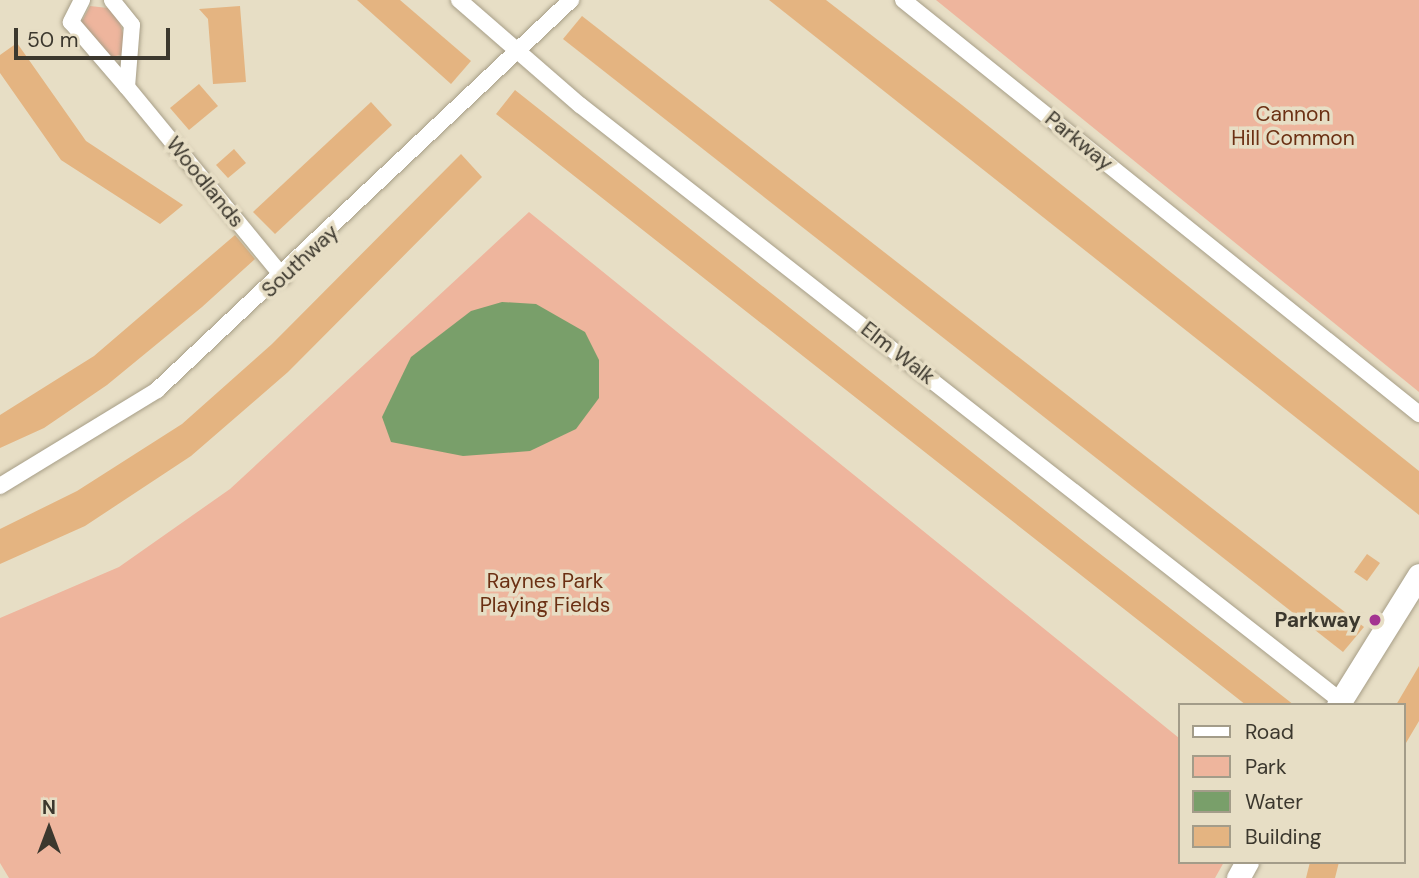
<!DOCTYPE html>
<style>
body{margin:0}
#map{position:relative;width:1419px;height:878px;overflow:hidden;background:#e7dec5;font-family:"DM Sans",sans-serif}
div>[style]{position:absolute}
.green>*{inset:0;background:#eeb59d}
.water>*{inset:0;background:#799f6a}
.building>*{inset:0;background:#e4b481}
.roads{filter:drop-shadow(0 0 2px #a79e87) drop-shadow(0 0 2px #a79e87)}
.street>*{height:16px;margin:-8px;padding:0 8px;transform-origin:8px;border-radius:8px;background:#fff}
.secondary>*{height:23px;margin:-11.5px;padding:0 11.5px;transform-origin:11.5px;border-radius:11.5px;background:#fff}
.dots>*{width:19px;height:19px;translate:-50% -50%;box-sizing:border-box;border:4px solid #e7dec5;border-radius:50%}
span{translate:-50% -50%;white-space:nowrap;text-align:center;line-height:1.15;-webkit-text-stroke:7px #e7dec5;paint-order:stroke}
.park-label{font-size:21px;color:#6b3013}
.street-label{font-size:21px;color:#3c382e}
.poi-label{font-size:21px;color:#3c382e;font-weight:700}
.right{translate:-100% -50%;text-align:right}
.legend{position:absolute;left:1178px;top:703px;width:228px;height:161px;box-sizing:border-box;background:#e7dec5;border:2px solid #a39c89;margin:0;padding:9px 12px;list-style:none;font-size:21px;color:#3c382e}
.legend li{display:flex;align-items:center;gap:14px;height:35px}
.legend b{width:35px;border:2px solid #a39c89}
.north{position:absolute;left:14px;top:794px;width:70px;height:70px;-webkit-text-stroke:5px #e7dec5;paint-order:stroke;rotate:0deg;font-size:19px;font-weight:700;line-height:28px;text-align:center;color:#3c382e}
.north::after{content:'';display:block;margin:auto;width:24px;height:32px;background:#3c382e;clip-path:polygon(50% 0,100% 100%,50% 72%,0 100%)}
.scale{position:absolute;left:14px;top:28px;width:156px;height:32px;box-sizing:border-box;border:4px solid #3c382e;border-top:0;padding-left:9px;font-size:21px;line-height:24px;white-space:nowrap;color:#3c382e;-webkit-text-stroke:5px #e7dec5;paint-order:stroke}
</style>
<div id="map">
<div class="green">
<i style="clip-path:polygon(936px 0,1419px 0,1419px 392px)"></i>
<i style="clip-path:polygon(90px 6px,108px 8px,119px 20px,125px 40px,121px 55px,110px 57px,80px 25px)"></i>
<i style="clip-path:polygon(529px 212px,1179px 738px,1179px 862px,1224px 862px,1215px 878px,9px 878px,0 863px,0 618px,119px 567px,230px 489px)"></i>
</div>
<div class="water">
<i style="clip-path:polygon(502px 302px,536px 304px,585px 332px,599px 360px,599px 398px,576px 429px,530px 451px,463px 456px,391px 442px,382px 417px,411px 357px,471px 311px)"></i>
</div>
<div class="building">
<i style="clip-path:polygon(357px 0,400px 0,471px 61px,451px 84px)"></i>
<i style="clip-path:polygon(769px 0,826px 0,962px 105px,1419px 471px,1419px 515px)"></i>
<i style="clip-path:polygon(240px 6px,246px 82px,213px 84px,208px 19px,199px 9px)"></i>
<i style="clip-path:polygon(582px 16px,1364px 627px,1343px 652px,563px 39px)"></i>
<i style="clip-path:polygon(17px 43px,86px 141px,183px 205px,160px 224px,61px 160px,0 73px,0 55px)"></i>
<i style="clip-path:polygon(199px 84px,218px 106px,189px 130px,170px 108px)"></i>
<i style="clip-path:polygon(515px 90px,1085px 542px,1294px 705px,1246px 705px,559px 164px,496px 114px)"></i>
<i style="clip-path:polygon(371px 102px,392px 125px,275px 234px,253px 212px)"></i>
<i style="clip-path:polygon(234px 149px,246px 163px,228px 178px,216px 165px)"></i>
<i style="clip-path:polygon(461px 154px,482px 177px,288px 372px,191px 456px,85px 526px,0 564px,0 529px,77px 491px,182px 424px,272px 344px)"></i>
<i style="clip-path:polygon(235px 235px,255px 259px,202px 307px,107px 385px,44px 428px,0 448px,0 415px,94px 356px)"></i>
<i style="clip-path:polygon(1367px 554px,1380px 563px,1367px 581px,1354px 572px)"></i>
<i style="clip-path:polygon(1419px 666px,1419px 721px,1403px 748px,1403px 705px,1396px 705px)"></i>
<i style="clip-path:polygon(1310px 862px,1339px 862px,1335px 878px,1306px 878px)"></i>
</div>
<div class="roads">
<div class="street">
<i style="left:82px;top:0;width:25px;rotate:117deg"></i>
<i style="left:71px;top:22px;width:86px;rotate:49.3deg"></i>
<i style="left:127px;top:87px;width:62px;rotate:-85.4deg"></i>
<i style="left:132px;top:25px;width:32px;rotate:-129deg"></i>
<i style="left:459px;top:0;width:160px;rotate:41deg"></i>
<i style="left:580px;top:105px;width:967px;rotate:38.07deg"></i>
<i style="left:903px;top:0;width:662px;rotate:38.74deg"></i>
<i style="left:127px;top:87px;width:246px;rotate:50.6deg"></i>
<i style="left:0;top:486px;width:184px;rotate:-31.4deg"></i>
<i style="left:157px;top:390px;width:569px;rotate:-43.29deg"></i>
</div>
<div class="secondary">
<i style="left:1338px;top:705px;width:153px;rotate:-58.1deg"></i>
<i style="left:1238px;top:878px;width:18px;rotate:-61deg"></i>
</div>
</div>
<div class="dots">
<i style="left:1375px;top:620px;background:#a33491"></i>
</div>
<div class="park-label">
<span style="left:1293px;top:126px">Cannon<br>Hill Common</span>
<span style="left:545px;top:593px">Raynes Park<br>Playing Fields</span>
</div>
<div class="street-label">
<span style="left:1079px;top:141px;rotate:39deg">Parkway</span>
<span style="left:205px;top:182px;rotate:51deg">Woodlands</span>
<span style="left:300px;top:261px;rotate:-43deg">Southway</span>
<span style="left:898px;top:353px;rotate:38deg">Elm Walk</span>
</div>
<div class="poi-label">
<span class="right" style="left:1361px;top:620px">Parkway</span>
</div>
<ul class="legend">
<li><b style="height:9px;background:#fff"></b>Road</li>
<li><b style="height:19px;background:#eeb59d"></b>Park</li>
<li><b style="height:19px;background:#799f6a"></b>Water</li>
<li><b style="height:19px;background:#e4b481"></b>Building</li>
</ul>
<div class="north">N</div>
<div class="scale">50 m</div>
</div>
